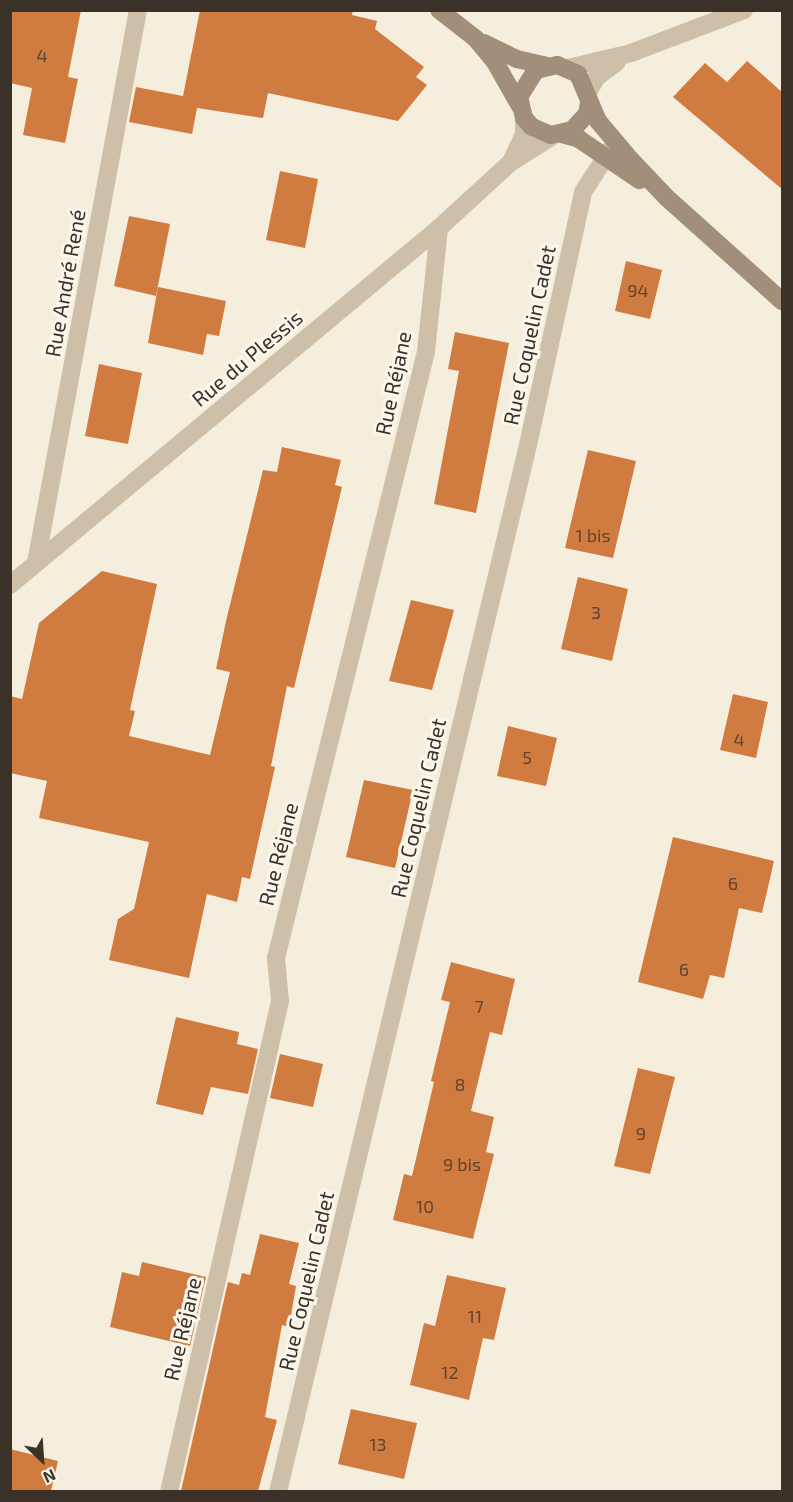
<!DOCTYPE html>
<meta charset="utf-8">
<style>
body{margin:0}
#map{position:relative;width:793px;height:1502px;overflow:hidden;background:#f5eedd;font-family:"Exo 2",sans-serif}
div>[style]{position:absolute}
.building>*{inset:0;background:#d07b40}
.street>*{height:18px;margin:-9px;padding:0 9px;transform-origin:9px;border-radius:9px;background:#cec0a8}
.secondary>*{height:18px;margin:-9px;padding:0 9px;transform-origin:9px;border-radius:9px;background:#a28f79}
span{translate:-50% -50%;white-space:nowrap;text-align:center;line-height:1.15;-webkit-text-stroke:6px #fbf6eb;paint-order:stroke}
.number-label{font-size:18px;color:#60442f}
.number-label span{-webkit-text-stroke-width:0}
.street-label{font-size:21px;color:#3a3129}
.frame{position:absolute;inset:0;border:12px solid #3a3129;pointer-events:none}
.north{position:absolute;left:12px;top:1430px;width:60px;height:60px;-webkit-text-stroke:4px #fbf6eb;paint-order:stroke;rotate:155deg;font-size:16px;font-weight:700;line-height:24px;text-align:center;color:#3a3129}
.north::after{content:'';display:block;margin:auto;width:21px;height:27px;background:#3a3129;clip-path:polygon(50% 0,100% 100%,50% 72%,0 100%)}
</style>
<div id="map">
<div class="building">
<i style="clip-path:polygon(10px 10px,81px 10px,68px 77px,78px 79px,65px 143px,23px 135px,32px 88px,10px 83px)"></i>
<i style="clip-path:polygon(200px 10px,353px 10px,352px 15px,377px 21px,375px 29px,424px 67px,416px 77px,427px 85px,398px 121px,268px 93px,263px 118px,197px 108px,192px 134px,129px 122px,136px 87px,183px 96px)"></i>
<i style="clip-path:polygon(747px 61px,783px 93px,783px 190px,673px 97px,705px 63px,727px 82px)"></i>
<i style="clip-path:polygon(280px 171px,318px 179px,305px 248px,266px 240px)"></i>
<i style="clip-path:polygon(129px 216px,170px 224px,156px 296px,114px 286px)"></i>
<i style="clip-path:polygon(626px 261px,662px 270px,650px 319px,615px 311px)"></i>
<i style="clip-path:polygon(158px 287px,226px 301px,219px 336px,207px 334px,203px 355px,148px 343px)"></i>
<i style="clip-path:polygon(455px 332px,509px 343px,476px 513px,434px 504px,459px 371px,448px 369px)"></i>
<i style="clip-path:polygon(99px 364px,142px 373px,128px 444px,85px 436px)"></i>
<i style="clip-path:polygon(282px 447px,341px 460px,335px 485px,342px 487px,294px 688px,287px 686px,271px 766px,275px 767px,250px 879px,242px 877px,237px 902px,207px 894px,189px 978px,109px 960px,118px 919px,134px 909px,149px 842px,39px 818px,47px 781px,10px 773px,10px 696px,22px 699px,39px 623px,102px 571px,157px 584px,130px 710px,135px 711px,129px 736px,210px 755px,230px 672px,216px 669px,226px 621px,263px 470px,277px 472px)"></i>
<i style="clip-path:polygon(588px 450px,636px 461px,613px 558px,565px 548px)"></i>
<i style="clip-path:polygon(578px 577px,628px 589px,612px 661px,561px 649px)"></i>
<i style="clip-path:polygon(411px 600px,454px 610px,432px 690px,389px 681px)"></i>
<i style="clip-path:polygon(733px 694px,768px 702px,756px 758px,720px 750px)"></i>
<i style="clip-path:polygon(508px 726px,557px 738px,546px 786px,497px 776px)"></i>
<i style="clip-path:polygon(364px 780px,413px 790px,395px 868px,346px 857px)"></i>
<i style="clip-path:polygon(673px 837px,774px 861px,762px 913px,739px 908px,724px 978px,710px 975px,703px 999px,638px 982px)"></i>
<i style="clip-path:polygon(451px 962px,515px 979px,502px 1035px,490px 1032px,471px 1111px,494px 1117px,486px 1152px,494px 1154px,473px 1239px,393px 1220px,404px 1174px,412px 1176px,434px 1082px,431px 1081px,450px 1002px,441px 1000px)"></i>
<i style="clip-path:polygon(176px 1017px,239px 1032px,237px 1044px,258px 1049px,248px 1094px,211px 1087px,203px 1115px,156px 1104px)"></i>
<i style="clip-path:polygon(280px 1054px,323px 1064px,313px 1107px,270px 1098px)"></i>
<i style="clip-path:polygon(638px 1068px,675px 1077px,650px 1174px,614px 1166px)"></i>
<i style="clip-path:polygon(260px 1234px,299px 1243px,289px 1284px,296px 1286px,289px 1327px,282px 1325px,265px 1417px,277px 1420px,258px 1491px,181px 1491px,228px 1282px,239px 1285px,242px 1273px,250px 1275px)"></i>
<i style="clip-path:polygon(142px 1262px,206px 1277px,190px 1346px,110px 1327px,122px 1272px,139px 1276px)"></i>
<i style="clip-path:polygon(447px 1275px,506px 1288px,494px 1340px,483px 1338px,469px 1400px,410px 1385px,424px 1323px,435px 1326px)"></i>
<i style="clip-path:polygon(351px 1409px,417px 1423px,404px 1479px,338px 1464px)"></i>
<i style="clip-path:polygon(10px 1449px,58px 1461px,51px 1491px,10px 1491px)"></i>
</div>
<div class="street">
<i style="left:568px;top:68px;width:65px;rotate:-13.4deg"></i>
<i style="left:631px;top:53px;width:121px;rotate:-20.8deg"></i>
<i style="left:588px;top:92px;width:17px;rotate:-59deg"></i>
<i style="left:597px;top:77px;width:25px;rotate:-37deg"></i>
<i style="left:511px;top:162px;width:31px;rotate:-65deg"></i>
<i style="left:524px;top:134px;width:16px;rotate:-90deg"></i>
<i style="left:36px;top:563px;width:562px;rotate:-79.55deg"></i>
<i style="left:10px;top:585px;width:558px;rotate:-39.77deg"></i>
<i style="left:439px;top:228px;width:96px;rotate:-42.5deg"></i>
<i style="left:510px;top:163px;width:54px;rotate:-32.2deg"></i>
<i style="left:169px;top:1492px;width:503px;rotate:-77.26deg"></i>
<i style="left:280px;top:1001px;width:43px;rotate:-95.3deg"></i>
<i style="left:276px;top:958px;width:624px;rotate:-76.1deg"></i>
<i style="left:426px;top:352px;width:125px;rotate:-84deg"></i>
<i style="left:278px;top:1492px;width:1076px;rotate:-76.57deg"></i>
<i style="left:528px;top:445px;width:259px;rotate:-77.7deg"></i>
<i style="left:583px;top:192px;width:55px;rotate:-56.9deg"></i>
</div>
<div class="secondary">
<i style="left:439px;top:10px;width:46px;rotate:37.9deg"></i>
<i style="left:475px;top:38px;width:31px;rotate:50deg"></i>
<i style="left:495px;top:62px;width:51px;rotate:60.4deg"></i>
<i style="left:484px;top:43px;width:37px;rotate:26deg"></i>
<i style="left:517px;top:59px;width:31px;rotate:13deg"></i>
<i style="left:589px;top:103px;width:11px;rotate:100deg"></i>
<i style="left:587px;top:114px;width:22px;rotate:133deg"></i>
<i style="left:572px;top:130px;width:22px;rotate:167deg"></i>
<i style="left:551px;top:135px;width:21px;rotate:-157deg"></i>
<i style="left:532px;top:127px;width:12px;rotate:-132deg"></i>
<i style="left:524px;top:118px;width:22px;rotate:-103deg"></i>
<i style="left:519px;top:97px;width:32px;rotate:-58deg"></i>
<i style="left:536px;top:70px;width:22px;rotate:-13deg"></i>
<i style="left:557px;top:65px;width:23px;rotate:23deg"></i>
<i style="left:578px;top:74px;width:51px;rotate:66.9deg"></i>
<i style="left:598px;top:121px;width:51px;rotate:49.8deg"></i>
<i style="left:631px;top:160px;width:51px;rotate:46.6deg"></i>
<i style="left:666px;top:197px;width:156px;rotate:41.9deg"></i>
<i style="left:562px;top:134px;width:18px;rotate:16deg"></i>
<i style="left:579px;top:139px;width:73px;rotate:34.3deg"></i>
</div>
<div class="number-label">
<span style="left:42px;top:55px">4</span>
<span style="left:638px;top:290px">94</span>
<span style="left:593px;top:535px">1 bis</span>
<span style="left:596px;top:612px">3</span>
<span style="left:739px;top:739px">4</span>
<span style="left:527px;top:757px">5</span>
<span style="left:733px;top:883px">6</span>
<span style="left:684px;top:969px">6</span>
<span style="left:479px;top:1006px">7</span>
<span style="left:460px;top:1084px">8</span>
<span style="left:641px;top:1133px">9</span>
<span style="left:462px;top:1164px">9 bis</span>
<span style="left:425px;top:1206px">10</span>
<span style="left:475px;top:1316px">11</span>
<span style="left:450px;top:1372px">12</span>
<span style="left:378px;top:1444px">13</span>
</div>
<div class="street-label">
<span style="left:65px;top:283px;rotate:-80deg">Rue André René</span>
<span style="left:529px;top:335px;rotate:-78deg">Rue Coquelin Cadet</span>
<span style="left:247px;top:358px;rotate:-40deg">Rue du Plessis</span>
<span style="left:393px;top:383px;rotate:-78deg">Rue Réjane</span>
<span style="left:418px;top:808px;rotate:-77deg">Rue Coquelin Cadet</span>
<span style="left:278px;top:854px;rotate:-76deg">Rue Réjane</span>
<span style="left:306px;top:1281px;rotate:-77deg">Rue Coquelin Cadet</span>
<span style="left:182px;top:1329px;rotate:-77deg">Rue Réjane</span>
</div>
<div class="frame"></div>
<div class="north">N</div>
</div>
